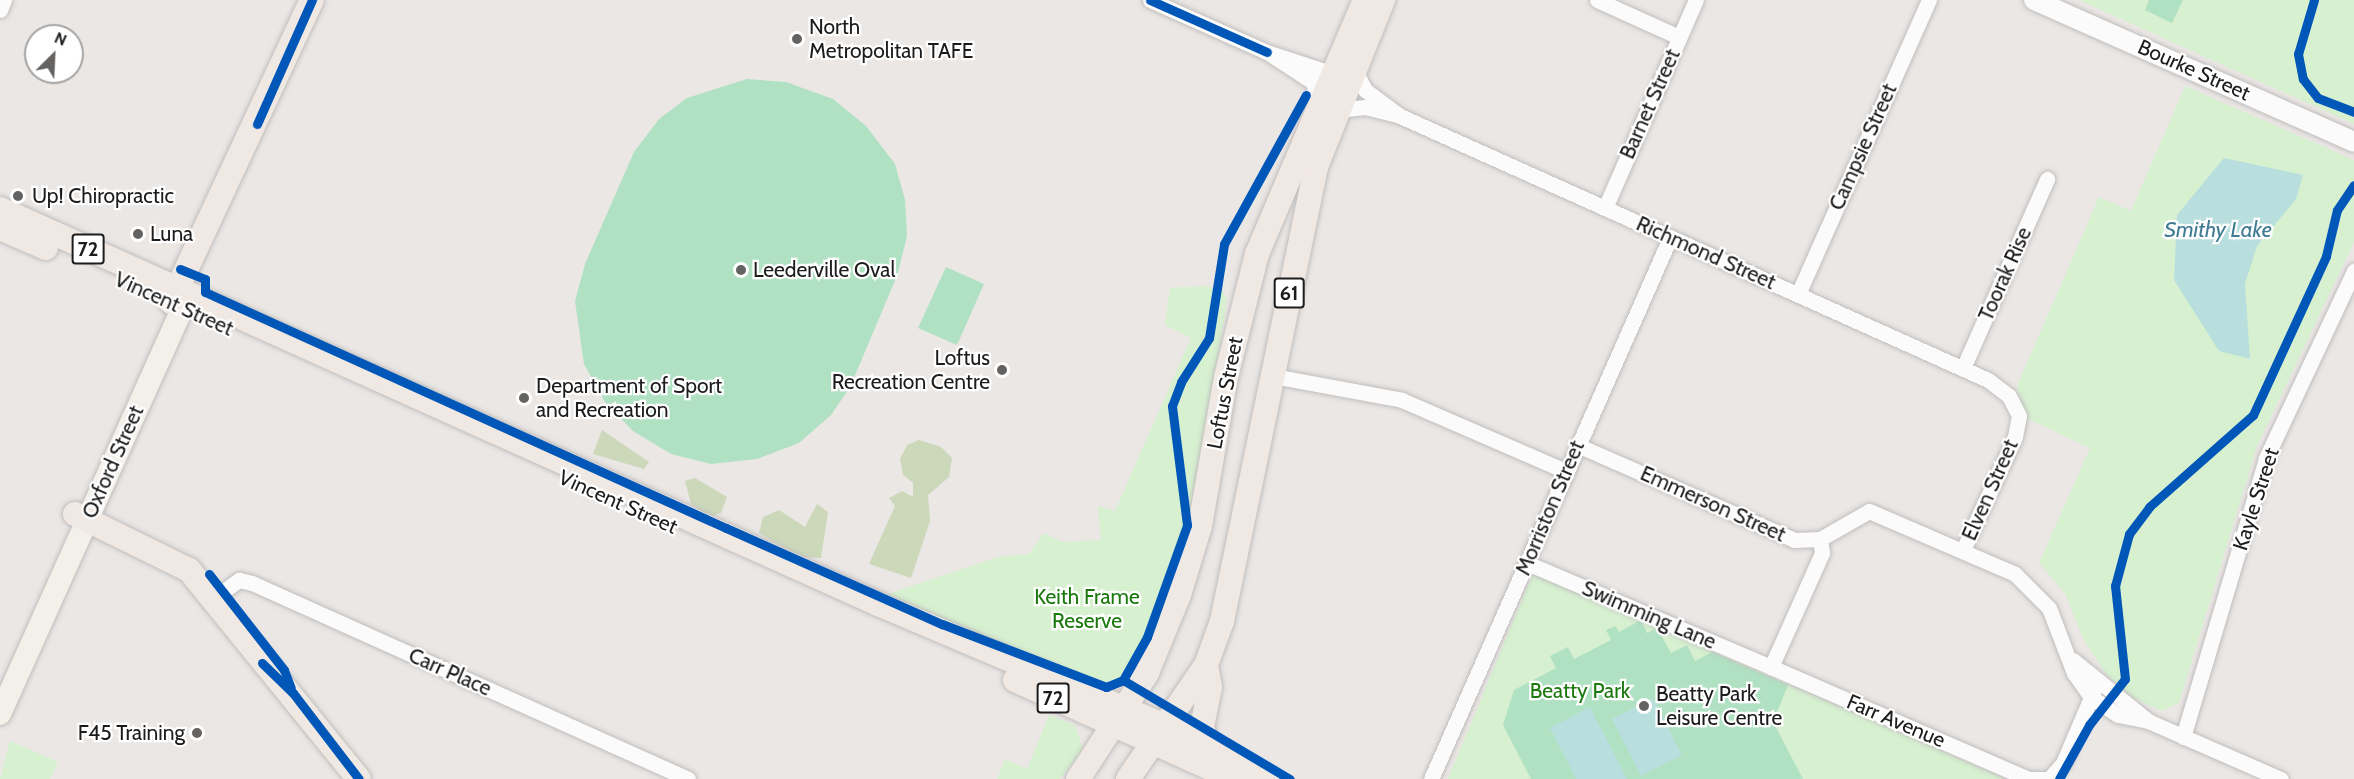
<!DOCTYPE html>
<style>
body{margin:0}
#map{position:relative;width:2354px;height:779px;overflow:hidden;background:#eae7e5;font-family:Cabin,sans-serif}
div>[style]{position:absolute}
.forest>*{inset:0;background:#cbd8ba}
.park>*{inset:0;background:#d6f0d0}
.pitch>*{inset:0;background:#b0e1c2}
.water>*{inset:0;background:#b8dede}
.roads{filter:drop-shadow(0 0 2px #c0bebd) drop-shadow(0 0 2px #c0bebd)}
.minor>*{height:15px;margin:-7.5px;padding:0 7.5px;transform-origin:7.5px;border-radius:7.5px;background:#fcfbfb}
.tertiary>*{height:20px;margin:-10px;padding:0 10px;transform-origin:10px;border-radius:10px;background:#fcfbfb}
.secondary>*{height:22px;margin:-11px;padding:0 11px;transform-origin:11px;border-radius:11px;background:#f2f0e9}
.primary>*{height:24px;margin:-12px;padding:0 12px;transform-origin:12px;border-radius:12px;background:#f0e8e3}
.cycleway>*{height:9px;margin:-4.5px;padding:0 4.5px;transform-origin:4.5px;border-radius:4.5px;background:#0057b8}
.dots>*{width:16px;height:16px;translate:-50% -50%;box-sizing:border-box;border:3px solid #fff;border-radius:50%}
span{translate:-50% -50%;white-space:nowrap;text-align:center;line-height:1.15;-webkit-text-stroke:4.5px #fff;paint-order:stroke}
.shield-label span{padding:2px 4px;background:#fff;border:2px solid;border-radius:4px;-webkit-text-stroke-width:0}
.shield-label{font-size:20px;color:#1c1c1c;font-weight:700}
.poi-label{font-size:21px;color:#1c1c1c}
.left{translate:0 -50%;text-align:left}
.right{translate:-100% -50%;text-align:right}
.street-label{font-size:21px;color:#1c1c1c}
.park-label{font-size:21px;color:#1a780d}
.water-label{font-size:22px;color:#417b93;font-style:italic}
.north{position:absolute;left:24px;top:24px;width:60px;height:60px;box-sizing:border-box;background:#fff;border:2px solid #a4a4a4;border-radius:50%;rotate:24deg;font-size:16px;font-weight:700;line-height:24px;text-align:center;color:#1c1c1c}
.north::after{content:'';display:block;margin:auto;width:21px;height:27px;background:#646362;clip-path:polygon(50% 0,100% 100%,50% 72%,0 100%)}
</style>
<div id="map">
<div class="forest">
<i style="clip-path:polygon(602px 430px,649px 462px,644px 469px,593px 454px)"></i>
<i style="clip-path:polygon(919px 440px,941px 447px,952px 458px,949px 477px,928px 495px,930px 521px,911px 578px,869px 564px,895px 506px,889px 498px,902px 491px,913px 497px,913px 483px,903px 475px,900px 459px,907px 445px)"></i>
<i style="clip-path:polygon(695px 478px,727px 497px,721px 513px,710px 517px,691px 504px,685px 481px)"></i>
<i style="clip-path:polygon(817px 504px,828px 512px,821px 558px,801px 557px,759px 533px,763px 517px,779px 510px,805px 527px)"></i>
</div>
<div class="park">
<i style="clip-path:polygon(2079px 0,2354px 0,2354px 124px)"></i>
<i style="clip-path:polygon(2185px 86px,2354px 160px,2354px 242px,2257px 446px,2179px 703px,2162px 711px,2133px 698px,2107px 675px,2083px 639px,2065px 593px,2039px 563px,2090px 448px,2026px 418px,2017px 386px,2099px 197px,2131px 211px)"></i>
<i style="clip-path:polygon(1206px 286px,1223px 291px,1227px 301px,1192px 519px,1174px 580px,1126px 682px,1106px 691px,876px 598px,998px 557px,1029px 554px,1044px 533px,1062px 542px,1101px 540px,1098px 506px,1115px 511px,1191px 338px,1165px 325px,1170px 288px)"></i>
<i style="clip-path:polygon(1533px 573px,2006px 779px,1448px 779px)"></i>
<i style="clip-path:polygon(1049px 715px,1075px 725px,1083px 749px,1060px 779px,997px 779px,1005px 759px,1027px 769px)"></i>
<i style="clip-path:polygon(10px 741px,58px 762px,50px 779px,0 779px)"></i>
</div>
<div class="pitch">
<i style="clip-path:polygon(2149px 0,2183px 0,2172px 23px,2145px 10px)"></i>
<i style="clip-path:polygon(747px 79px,786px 82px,833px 99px,866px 126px,895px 164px,905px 200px,907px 236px,897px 276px,850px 387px,831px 415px,799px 443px,757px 459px,711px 464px,671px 454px,633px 431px,605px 402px,584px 364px,575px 301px,585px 264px,634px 152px,659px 119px,687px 98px)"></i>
<i style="clip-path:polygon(946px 267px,984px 284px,957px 345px,918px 328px)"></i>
<i style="clip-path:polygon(1641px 620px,1647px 633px,1657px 628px,1671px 653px,1687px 645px,1695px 661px,1712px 652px,1788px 685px,1773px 722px,1803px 779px,1531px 779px,1503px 725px,1514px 690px,1556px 668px,1550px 656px,1568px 647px,1574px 659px,1611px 640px,1606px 630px,1615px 626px,1619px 632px)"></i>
</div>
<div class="water">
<i style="clip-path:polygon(2224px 158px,2303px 175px,2296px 199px,2257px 246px,2245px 284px,2250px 359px,2219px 351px,2174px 280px,2177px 215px)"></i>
<i style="clip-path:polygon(1653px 698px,1682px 755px,1641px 776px,1612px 719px)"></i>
<i style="clip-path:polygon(1590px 707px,1627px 779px,1576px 779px,1550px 728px)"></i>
</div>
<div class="roads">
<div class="minor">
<i style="left:1150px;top:0;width:128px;rotate:24deg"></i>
<i style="left:1267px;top:52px;width:77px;rotate:18.2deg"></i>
<i style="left:1597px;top:0;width:90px;rotate:24.3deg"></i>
<i style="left:0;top:10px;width:11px;rotate:-68deg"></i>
<i style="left:1270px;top:54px;width:51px;rotate:33.1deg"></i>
<i style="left:1313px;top:82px;width:22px;rotate:77deg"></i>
<i style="left:1354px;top:69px;width:24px;rotate:62deg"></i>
<i style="left:1365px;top:90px;width:44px;rotate:36.6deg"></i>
<i style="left:1337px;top:110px;width:28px;rotate:-6deg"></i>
<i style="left:1365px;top:107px;width:36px;rotate:14deg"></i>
<i style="left:1400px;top:116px;width:645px;rotate:24.18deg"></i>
<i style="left:1988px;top:380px;width:26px;rotate:37deg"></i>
<i style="left:2009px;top:396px;width:22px;rotate:63deg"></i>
<i style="left:2019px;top:416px;width:21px;rotate:101deg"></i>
<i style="left:2015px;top:437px;width:124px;rotate:114.7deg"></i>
<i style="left:1605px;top:208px;width:227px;rotate:-66.4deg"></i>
<i style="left:1798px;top:294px;width:322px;rotate:-66deg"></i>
<i style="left:1963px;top:368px;width:207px;rotate:-66deg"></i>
<i style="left:1273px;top:376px;width:131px;rotate:10.5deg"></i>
<i style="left:1402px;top:400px;width:178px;rotate:23.5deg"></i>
<i style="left:1577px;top:445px;width:237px;rotate:23.6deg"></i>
<i style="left:1794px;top:540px;width:26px;rotate:-2deg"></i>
<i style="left:1820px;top:539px;width:56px;rotate:-29.7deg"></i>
<i style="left:1869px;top:511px;width:159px;rotate:23.3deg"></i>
<i style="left:2015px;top:574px;width:48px;rotate:45deg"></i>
<i style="left:2049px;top:608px;width:70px;rotate:69deg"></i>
<i style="left:2074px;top:673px;width:29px;rotate:55deg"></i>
<i style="left:2091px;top:697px;width:32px;rotate:34deg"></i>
<i style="left:2118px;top:715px;width:31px;rotate:11deg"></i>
<i style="left:2148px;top:721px;width:145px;rotate:23.6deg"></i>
<i style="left:1820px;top:539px;width:14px;rotate:82deg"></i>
<i style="left:1822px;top:553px;width:125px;rotate:114.1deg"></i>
<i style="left:1771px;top:667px;width:280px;rotate:23.5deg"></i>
<i style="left:2028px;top:779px;width:21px"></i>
<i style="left:2049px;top:779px;width:21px;rotate:-49deg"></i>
<i style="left:2063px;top:763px;width:89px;rotate:-66.9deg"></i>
<i style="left:1527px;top:563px;width:265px;rotate:23.1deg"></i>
<i style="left:214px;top:598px;width:31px;rotate:-36deg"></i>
<i style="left:239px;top:580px;width:13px;rotate:13deg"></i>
<i style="left:252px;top:583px;width:478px;rotate:24.2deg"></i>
<i style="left:2073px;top:660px;width:97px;rotate:39.1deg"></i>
<i style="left:2183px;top:737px;width:291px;rotate:-73.4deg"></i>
<i style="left:2266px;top:458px;width:207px;rotate:-64.8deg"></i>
<i style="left:1431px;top:779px;width:591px;rotate:-66.17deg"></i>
</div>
<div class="tertiary">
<i style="left:2034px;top:0;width:350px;rotate:23.9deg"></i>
</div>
<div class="secondary">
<i style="left:0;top:714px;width:446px;rotate:-65.8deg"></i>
</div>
<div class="primary">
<i style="left:0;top:209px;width:963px;rotate:24.22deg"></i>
<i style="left:878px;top:604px;width:333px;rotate:23deg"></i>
<i style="left:1185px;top:734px;width:94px;rotate:28.8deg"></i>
<i style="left:0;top:228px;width:50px;rotate:23.5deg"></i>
<i style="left:171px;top:302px;width:333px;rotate:-65deg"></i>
<i style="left:75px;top:514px;width:127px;rotate:26.2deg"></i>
<i style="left:189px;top:570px;width:269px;rotate:50.9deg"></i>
<i style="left:1206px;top:665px;width:22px;rotate:80deg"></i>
<i style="left:1210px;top:687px;width:41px;rotate:101.3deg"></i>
<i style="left:1202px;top:727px;width:19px;rotate:74deg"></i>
<i style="left:1015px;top:680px;width:240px;rotate:24.3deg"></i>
<i style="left:1078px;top:779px;width:126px;rotate:-56.9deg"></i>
<i style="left:1147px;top:673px;width:84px;rotate:-67.7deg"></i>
<i style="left:1179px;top:595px;width:72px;rotate:-73.1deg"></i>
<i style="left:1200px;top:526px;width:151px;rotate:-80.1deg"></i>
<i style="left:1226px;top:377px;width:127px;rotate:-75.9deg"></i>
<i style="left:1257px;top:254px;width:276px;rotate:-67deg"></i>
<i style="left:1128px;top:779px;width:138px;rotate:-55.6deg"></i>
<i style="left:1206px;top:665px;width:47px;rotate:-70deg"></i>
<i style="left:1222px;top:621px;width:464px;rotate:-78.3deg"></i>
<i style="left:1316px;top:167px;width:180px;rotate:-68.1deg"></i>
</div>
</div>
<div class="cycleway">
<i style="left:1150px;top:0;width:128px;rotate:24deg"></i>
<i style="left:2314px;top:0;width:56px;rotate:106.5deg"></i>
<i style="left:2298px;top:54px;width:25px;rotate:79deg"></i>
<i style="left:2303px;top:79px;width:24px;rotate:52deg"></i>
<i style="left:2318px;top:98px;width:39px;rotate:21deg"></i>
<i style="left:257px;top:124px;width:136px;rotate:-66.1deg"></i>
<i style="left:180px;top:269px;width:27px;rotate:22deg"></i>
<i style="left:205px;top:279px;width:13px;rotate:90deg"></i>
<i style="left:205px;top:292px;width:572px;rotate:24.37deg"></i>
<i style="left:726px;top:528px;width:236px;rotate:24deg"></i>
<i style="left:942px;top:624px;width:176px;rotate:21deg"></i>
<i style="left:1106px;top:687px;width:18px;rotate:-22deg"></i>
<i style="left:1123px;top:680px;width:49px;rotate:-60.8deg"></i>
<i style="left:1147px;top:637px;width:119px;rotate:-70.3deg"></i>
<i style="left:1187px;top:525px;width:120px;rotate:-97.2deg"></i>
<i style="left:1172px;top:406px;width:26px;rotate:-69deg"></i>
<i style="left:1181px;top:382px;width:52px;rotate:-57.5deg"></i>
<i style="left:1209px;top:338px;width:95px;rotate:-80.9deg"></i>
<i style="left:1224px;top:244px;width:170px;rotate:-61.2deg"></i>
<i style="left:209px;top:574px;width:122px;rotate:52deg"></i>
<i style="left:284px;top:670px;width:19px;rotate:69deg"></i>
<i style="left:262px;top:663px;width:43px;rotate:44.1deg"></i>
<i style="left:293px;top:693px;width:108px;rotate:52.5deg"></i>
<i style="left:1123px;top:680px;width:194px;rotate:30.7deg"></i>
<i style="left:2059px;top:779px;width:62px;rotate:-60.9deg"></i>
<i style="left:2089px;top:725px;width:58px;rotate:-52deg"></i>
<i style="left:2125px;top:679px;width:94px;rotate:-96.1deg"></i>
<i style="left:2115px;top:586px;width:54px;rotate:-74.9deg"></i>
<i style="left:2129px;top:534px;width:34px;rotate:-53deg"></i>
<i style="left:2149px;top:507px;width:139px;rotate:-41.5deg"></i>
<i style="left:2253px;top:415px;width:175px;rotate:-65.3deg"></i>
<i style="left:2326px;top:256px;width:47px;rotate:-76.6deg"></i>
<i style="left:2337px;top:210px;width:30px;rotate:-56deg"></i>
</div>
<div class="dots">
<i style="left:797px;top:39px;background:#646362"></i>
<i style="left:18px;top:196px;background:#646362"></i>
<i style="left:138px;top:234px;background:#646362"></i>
<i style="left:741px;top:270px;background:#646362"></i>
<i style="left:1002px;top:370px;background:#646362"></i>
<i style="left:524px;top:398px;background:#646362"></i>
<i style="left:1644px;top:706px;background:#646362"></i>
<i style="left:197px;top:733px;background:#646362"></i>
</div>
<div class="shield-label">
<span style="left:88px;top:249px">72</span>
<span style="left:1289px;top:293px">61</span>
<span style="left:1053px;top:698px">72</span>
</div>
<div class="poi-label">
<span class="left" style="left:809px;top:39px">North<br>Metropolitan TAFE</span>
<span class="left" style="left:32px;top:196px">Up! Chiropractic</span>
<span class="left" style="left:150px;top:234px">Luna</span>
<span class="left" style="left:753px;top:270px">Leederville Oval</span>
<span class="right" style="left:990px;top:370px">Loftus<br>Recreation Centre</span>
<span class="left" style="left:536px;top:398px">Department of Sport<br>and Recreation</span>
<span class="left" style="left:1656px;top:706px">Beatty Park<br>Leisure Centre</span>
<span class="right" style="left:185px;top:733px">F45 Training</span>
</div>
<div class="street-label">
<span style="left:2194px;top:70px;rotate:24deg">Bourke Street</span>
<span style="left:1650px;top:104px;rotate:-66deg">Barnet Street</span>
<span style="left:1863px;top:147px;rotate:-66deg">Campsie Street</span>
<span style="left:1706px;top:253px;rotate:24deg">Richmond Street</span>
<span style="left:2005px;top:274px;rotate:-66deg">Toorak Rise</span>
<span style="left:174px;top:304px;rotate:24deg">Vincent Street</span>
<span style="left:1225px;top:393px;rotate:-79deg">Loftus Street</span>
<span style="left:113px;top:462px;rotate:-66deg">Oxford Street</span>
<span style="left:1990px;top:490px;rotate:-66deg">Elven Street</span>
<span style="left:2256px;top:499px;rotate:-72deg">Kayle Street</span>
<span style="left:618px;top:502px;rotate:24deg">Vincent Street</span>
<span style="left:1713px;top:504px;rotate:24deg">Emmerson Street</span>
<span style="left:1550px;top:508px;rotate:-67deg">Morriston Street</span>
<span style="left:1649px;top:615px;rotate:23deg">Swimming Lane</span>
<span style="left:450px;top:672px;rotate:24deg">Carr Place</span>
<span style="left:1896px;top:721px;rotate:23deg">Farr Avenue</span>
</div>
<div class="park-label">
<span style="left:1087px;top:609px">Keith Frame<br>Reserve</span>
<span style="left:1580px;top:691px">Beatty Park</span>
</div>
<div class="water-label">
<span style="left:2218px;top:230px">Smithy Lake</span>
</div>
<div class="north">N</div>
</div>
